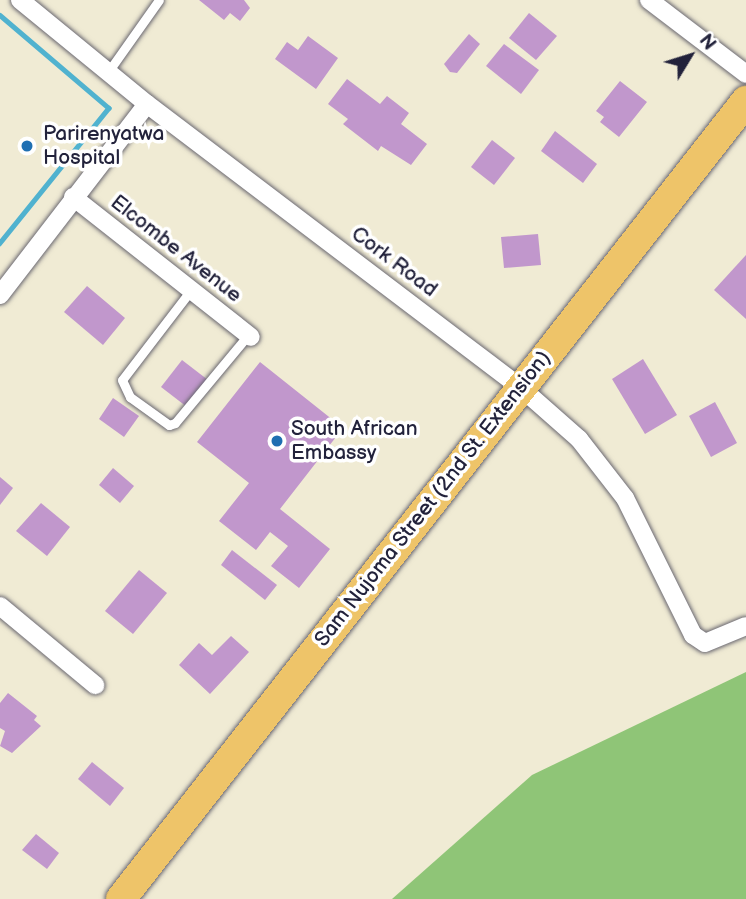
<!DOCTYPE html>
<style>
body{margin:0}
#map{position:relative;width:746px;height:899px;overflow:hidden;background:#f0ebd4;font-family:"Balsamiq Sans",sans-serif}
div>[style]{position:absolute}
.green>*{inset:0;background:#8fc577}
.stream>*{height:4.5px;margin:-2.25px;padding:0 2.25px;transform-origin:2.25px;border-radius:2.25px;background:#50b2cf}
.building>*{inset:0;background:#c197cc}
.roads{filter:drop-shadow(0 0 2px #6a6871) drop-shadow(0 0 2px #6a6871)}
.service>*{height:9px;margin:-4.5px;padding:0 4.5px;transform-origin:4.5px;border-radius:4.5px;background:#fff}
.minor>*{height:18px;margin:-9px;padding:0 9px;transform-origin:9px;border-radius:9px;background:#fff}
.trunk>*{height:30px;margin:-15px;padding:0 15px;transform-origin:15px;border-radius:15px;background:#eec469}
.dots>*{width:19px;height:19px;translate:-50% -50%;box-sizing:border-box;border:4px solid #fff;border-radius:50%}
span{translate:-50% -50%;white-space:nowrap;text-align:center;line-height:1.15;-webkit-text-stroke:7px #fff;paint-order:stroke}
.poi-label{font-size:21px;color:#22223b}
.left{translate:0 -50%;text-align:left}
.street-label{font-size:21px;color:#22223b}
.north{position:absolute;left:655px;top:21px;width:70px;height:70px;-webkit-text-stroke:5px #fff;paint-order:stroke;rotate:52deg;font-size:19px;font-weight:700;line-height:28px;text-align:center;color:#22223b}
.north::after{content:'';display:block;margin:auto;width:24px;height:32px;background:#22223b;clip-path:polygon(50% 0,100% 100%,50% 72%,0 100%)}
</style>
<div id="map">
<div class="green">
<i style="clip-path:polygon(746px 672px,746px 899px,392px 899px,532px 775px)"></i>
</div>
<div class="stream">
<i style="left:0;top:15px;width:143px;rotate:40.5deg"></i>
<i style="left:109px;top:108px;width:174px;rotate:128.9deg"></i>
</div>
<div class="building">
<i style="clip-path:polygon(199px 0,244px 0,250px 8px,240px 21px,230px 13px,224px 20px)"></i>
<i style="clip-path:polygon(529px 13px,557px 36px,536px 60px,509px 38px)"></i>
<i style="clip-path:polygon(469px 34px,480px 44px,457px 73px,450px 72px,444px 64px)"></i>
<i style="clip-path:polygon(308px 36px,338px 58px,316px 89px,275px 59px,287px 42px,298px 50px)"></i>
<i style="clip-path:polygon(504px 44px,539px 70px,521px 94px,486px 66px)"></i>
<i style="clip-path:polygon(347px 79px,380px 104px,387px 96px,409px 113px,401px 124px,427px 144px,411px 165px,381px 146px,378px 151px,343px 124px,348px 119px,328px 104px)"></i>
<i style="clip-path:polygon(620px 81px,647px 102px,619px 137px,600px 122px,604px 117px,596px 111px)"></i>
<i style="clip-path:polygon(555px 131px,597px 164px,583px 183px,541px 151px)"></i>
<i style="clip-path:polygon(492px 140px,515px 158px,494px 185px,471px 167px)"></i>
<i style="clip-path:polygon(538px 234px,541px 265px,504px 268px,501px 237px)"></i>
<i style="clip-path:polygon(746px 255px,746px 319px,714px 290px)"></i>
<i style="clip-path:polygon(87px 286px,125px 318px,103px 345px,64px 312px)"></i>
<i style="clip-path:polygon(643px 359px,677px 415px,645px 434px,612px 379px)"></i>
<i style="clip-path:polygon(182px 360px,208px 380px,187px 407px,161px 387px)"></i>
<i style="clip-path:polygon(260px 362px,343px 428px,280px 509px,330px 549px,299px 588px,271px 566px,288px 546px,270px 532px,256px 550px,219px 521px,249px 483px,197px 442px)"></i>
<i style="clip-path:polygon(113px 398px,139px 416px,124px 437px,99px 419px)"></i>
<i style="clip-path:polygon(715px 402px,737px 443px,711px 457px,689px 416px)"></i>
<i style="clip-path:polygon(113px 468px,134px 486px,120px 503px,99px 485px)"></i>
<i style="clip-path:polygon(0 477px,13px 488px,0 505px)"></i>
<i style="clip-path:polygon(41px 503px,70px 527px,47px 556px,16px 531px)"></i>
<i style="clip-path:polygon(232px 550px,277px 585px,265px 600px,221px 565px)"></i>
<i style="clip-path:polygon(139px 570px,167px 593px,133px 634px,105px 611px)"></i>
<i style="clip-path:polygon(231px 636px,249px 652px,210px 694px,179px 665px,199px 643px,212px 655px)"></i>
<i style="clip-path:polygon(8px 693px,37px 716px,34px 720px,41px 726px,12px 753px,0 746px,5px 731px,0 728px,0 703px)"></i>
<i style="clip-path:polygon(92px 762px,124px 788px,110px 806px,78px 779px)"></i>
<i style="clip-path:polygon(36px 834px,59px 853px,47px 869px,22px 850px)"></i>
</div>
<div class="roads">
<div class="service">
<i style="left:108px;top:72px;width:88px;rotate:-54.7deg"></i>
<i style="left:191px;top:290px;width:113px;rotate:127.5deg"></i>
<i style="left:122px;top:380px;width:19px;rotate:65deg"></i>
<i style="left:130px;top:397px;width:48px;rotate:35.7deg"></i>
<i style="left:169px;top:425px;width:6px;rotate:-18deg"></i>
<i style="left:175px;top:423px;width:114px;rotate:-50.3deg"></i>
</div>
<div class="minor">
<i style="left:20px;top:0;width:164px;rotate:39.3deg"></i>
<i style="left:147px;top:104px;width:468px;rotate:37.2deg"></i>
<i style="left:520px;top:387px;width:79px;rotate:41.4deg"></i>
<i style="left:579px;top:439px;width:75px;rotate:52.1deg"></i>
<i style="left:625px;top:498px;width:153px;rotate:63.6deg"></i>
<i style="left:693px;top:635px;width:14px;rotate:34deg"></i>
<i style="left:705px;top:643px;width:44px;rotate:-22.5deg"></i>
<i style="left:649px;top:0;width:122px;rotate:37.3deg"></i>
<i style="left:73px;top:197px;width:226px;rotate:38.2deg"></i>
<i style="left:0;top:295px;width:241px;rotate:-52.4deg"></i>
<i style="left:0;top:606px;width:124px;rotate:39.7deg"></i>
</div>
<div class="trunk">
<i style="left:121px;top:899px;width:1014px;rotate:-51.93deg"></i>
</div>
</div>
<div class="dots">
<i style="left:27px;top:146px;background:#1f6fb2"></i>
<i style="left:277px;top:441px;background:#1f6fb2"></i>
</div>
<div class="poi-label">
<span class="left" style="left:43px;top:146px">Parirenyatwa<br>Hospital</span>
<span class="left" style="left:291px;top:441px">South African<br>Embassy</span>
</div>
<div class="street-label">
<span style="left:176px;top:249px;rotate:38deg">Elcombe Avenue</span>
<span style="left:394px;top:262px;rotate:37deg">Cork Road</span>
<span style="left:433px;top:499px;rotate:-52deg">Sam Nujoma Street (2nd St. Extension)</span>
</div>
<div class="north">N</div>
</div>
